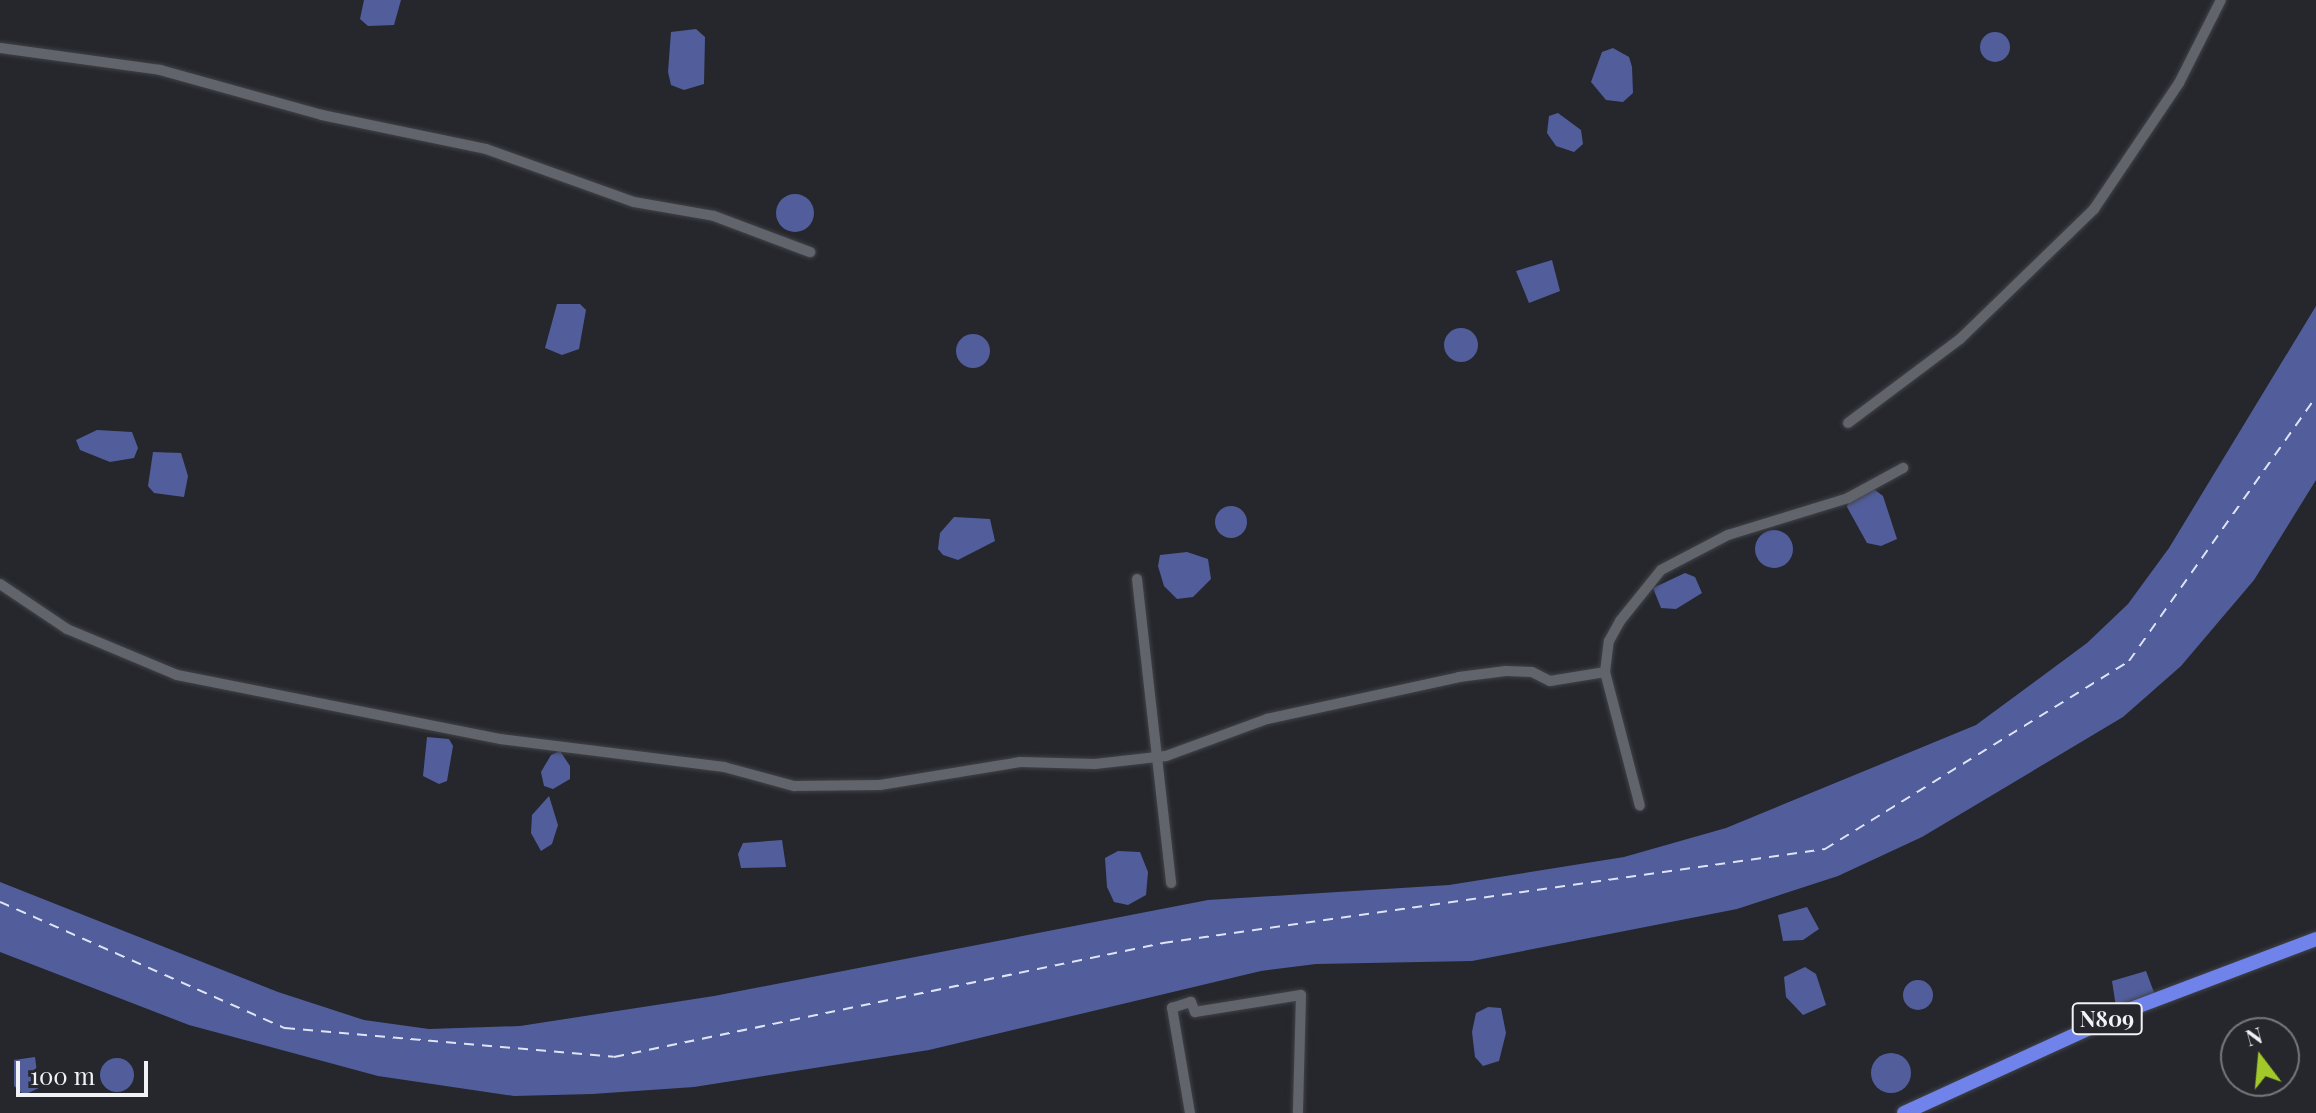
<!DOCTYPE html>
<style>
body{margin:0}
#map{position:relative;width:2316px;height:1113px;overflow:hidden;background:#25272d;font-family:"Playfair Display",serif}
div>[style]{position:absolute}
.water>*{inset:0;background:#515e9b}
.round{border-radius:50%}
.ferry>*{height:2px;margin-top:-1px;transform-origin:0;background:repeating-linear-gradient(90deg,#dee3f6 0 10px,transparent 0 18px)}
.roads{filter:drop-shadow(0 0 2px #404247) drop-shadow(0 0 2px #404247)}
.minor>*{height:10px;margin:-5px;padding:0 5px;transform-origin:5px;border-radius:5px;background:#62646b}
.highway>*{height:14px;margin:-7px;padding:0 7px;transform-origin:7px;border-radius:7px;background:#7083eb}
span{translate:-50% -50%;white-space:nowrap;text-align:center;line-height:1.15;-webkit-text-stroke:8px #25272d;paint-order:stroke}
.shield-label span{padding:2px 6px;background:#25272d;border:2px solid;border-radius:6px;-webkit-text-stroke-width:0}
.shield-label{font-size:22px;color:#f1f2f6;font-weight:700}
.north{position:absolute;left:2220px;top:1017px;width:80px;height:80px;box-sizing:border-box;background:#25272d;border:2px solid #77787d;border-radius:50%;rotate:344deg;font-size:22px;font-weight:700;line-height:32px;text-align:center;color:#f1f2f6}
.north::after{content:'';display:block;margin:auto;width:28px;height:36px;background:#a2c929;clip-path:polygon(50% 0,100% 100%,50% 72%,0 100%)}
.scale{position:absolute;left:16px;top:1061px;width:132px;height:36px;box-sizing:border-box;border:4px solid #f1f2f6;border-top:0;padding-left:10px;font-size:24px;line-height:28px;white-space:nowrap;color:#f1f2f6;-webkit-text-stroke:6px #25272d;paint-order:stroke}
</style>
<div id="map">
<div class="water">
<i style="clip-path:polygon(364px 0,401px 0,394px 25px,368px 26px,360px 19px)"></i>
<i style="clip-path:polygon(696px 29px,705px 37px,704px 84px,684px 90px,671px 85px,668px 72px,671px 32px)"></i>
<i class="round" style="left:1980px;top:32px;width:30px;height:30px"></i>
<i style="clip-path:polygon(1613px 48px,1629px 57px,1632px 67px,1633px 93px,1623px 102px,1606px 100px,1591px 82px,1602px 52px)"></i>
<i style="clip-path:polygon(1558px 113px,1581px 130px,1583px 144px,1574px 152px,1556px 146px,1547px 133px,1549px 116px)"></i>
<i class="round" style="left:776px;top:194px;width:38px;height:38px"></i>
<i style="clip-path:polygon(1552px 260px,1560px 291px,1529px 303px,1516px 271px)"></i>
<i style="clip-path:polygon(557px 304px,580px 304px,586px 310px,579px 349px,562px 355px,545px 348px)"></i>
<i style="clip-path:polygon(2316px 306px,2316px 480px,2254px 580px,2181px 666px,2123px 717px,1922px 837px,1838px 876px,1737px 909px,1472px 961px,1316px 964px,1261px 971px,929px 1050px,694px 1087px,592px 1094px,514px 1096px,378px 1076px,189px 1025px,0 952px,0 882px,278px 992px,364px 1020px,429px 1029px,520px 1026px,714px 996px,1208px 900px,1449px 885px,1624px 857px,1726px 828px,1976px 725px,2087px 643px,2128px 604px,2169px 548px)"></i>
<i class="round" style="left:1444px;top:328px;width:34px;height:34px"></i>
<i class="round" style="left:956px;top:334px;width:34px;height:34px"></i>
<i style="clip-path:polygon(97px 430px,132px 432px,138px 448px,134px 458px,110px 462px,80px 450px,76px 440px)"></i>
<i style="clip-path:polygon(153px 452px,181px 453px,188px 476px,184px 497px,154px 493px,148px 486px)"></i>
<i style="clip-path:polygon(1871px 487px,1883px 496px,1897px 539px,1881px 546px,1867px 543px,1847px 507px,1849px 499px)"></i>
<i class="round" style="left:1215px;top:506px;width:32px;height:32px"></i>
<i style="clip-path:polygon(954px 517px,990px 519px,995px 541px,958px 560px,943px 555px,938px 549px,940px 533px)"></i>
<i class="round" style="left:1755px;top:530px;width:38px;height:38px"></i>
<i style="clip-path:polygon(1187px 552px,1208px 559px,1211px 579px,1193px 597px,1177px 599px,1164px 586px,1158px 566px,1160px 555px)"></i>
<i style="clip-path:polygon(1685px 573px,1695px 577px,1702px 593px,1676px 609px,1661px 608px,1653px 588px)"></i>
<i style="clip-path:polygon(427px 737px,449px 739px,453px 746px,447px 781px,439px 784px,423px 776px)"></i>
<i style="clip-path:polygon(560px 751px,570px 766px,570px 779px,553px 789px,544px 786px,541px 772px,551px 755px)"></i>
<i style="clip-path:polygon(549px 796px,558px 825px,552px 844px,541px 851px,531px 833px,532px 815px)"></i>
<i style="clip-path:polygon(782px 840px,786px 867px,741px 868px,738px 854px,743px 843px)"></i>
<i style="clip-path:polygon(1118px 851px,1140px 852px,1148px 872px,1146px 895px,1128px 905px,1114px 902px,1107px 887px,1105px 858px)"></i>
<i style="clip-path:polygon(1807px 907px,1819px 929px,1803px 940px,1783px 941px,1778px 915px)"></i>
<i style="clip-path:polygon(1805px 967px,1816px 974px,1826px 1005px,1803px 1015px,1786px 997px,1784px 977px)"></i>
<i style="clip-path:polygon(2146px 971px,2155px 995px,2116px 1007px,2112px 981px)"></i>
<i class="round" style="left:1903px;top:980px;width:30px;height:30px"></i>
<i style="clip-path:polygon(1488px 1007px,1501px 1008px,1506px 1033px,1499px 1061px,1483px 1066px,1475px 1057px,1472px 1032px,1476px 1013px)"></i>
<i class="round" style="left:1871px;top:1053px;width:40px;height:40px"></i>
<i style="clip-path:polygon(35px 1057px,39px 1088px,24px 1095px,14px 1086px,14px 1060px)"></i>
<i class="round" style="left:100px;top:1058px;width:34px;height:34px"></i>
</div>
<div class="ferry">
<i style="left:0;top:902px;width:312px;rotate:23.9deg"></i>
<i style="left:285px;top:1028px;width:330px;rotate:5deg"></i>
<i style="left:614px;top:1057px;width:561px;rotate:-11.73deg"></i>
<i style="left:1163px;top:943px;width:669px;rotate:-8.08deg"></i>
<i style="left:1825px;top:849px;width:357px;rotate:-31.7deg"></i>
<i style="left:2129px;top:661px;width:324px;rotate:-54.7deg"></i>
</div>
<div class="roads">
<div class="minor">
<i style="left:0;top:48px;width:162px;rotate:7.8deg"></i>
<i style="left:160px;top:70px;width:168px;rotate:15.5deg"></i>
<i style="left:322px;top:115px;width:167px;rotate:11.7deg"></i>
<i style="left:486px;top:149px;width:157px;rotate:19.7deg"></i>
<i style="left:634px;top:202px;width:81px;rotate:9.9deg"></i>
<i style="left:714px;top:216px;width:103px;rotate:20.6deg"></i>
<i style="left:1848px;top:423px;width:140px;rotate:-36.9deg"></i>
<i style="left:1960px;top:339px;width:187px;rotate:-44.1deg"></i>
<i style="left:2094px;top:209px;width:152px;rotate:-56deg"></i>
<i style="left:2179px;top:83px;width:93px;rotate:-63.2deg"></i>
<i style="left:1137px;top:579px;width:306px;rotate:83.6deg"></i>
<i style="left:0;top:584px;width:81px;rotate:33.9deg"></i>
<i style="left:67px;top:629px;width:119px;rotate:22.7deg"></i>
<i style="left:177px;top:675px;width:329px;rotate:11.2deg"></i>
<i style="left:500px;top:739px;width:226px;rotate:7.1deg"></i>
<i style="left:724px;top:767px;width:73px;rotate:15.2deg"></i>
<i style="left:794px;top:786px;width:86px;rotate:-0.7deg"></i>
<i style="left:880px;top:785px;width:142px;rotate:-9.3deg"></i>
<i style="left:1020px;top:762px;width:75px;rotate:1.5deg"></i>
<i style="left:1095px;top:764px;width:71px;rotate:-6.4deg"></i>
<i style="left:1166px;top:756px;width:108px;rotate:-20.1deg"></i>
<i style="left:1267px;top:719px;width:197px;rotate:-12.3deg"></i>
<i style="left:1459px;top:677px;width:47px;rotate:-7.3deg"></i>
<i style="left:1506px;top:671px;width:26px;rotate:2deg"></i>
<i style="left:1532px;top:672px;width:20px;rotate:27deg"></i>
<i style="left:1550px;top:681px;width:56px;rotate:-9.3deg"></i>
<i style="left:1605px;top:672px;width:138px;rotate:75.4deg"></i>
<i style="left:1605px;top:672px;width:31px;rotate:-83deg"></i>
<i style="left:1609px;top:641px;width:23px;rotate:-61deg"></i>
<i style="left:1620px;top:621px;width:65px;rotate:-51.2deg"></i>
<i style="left:1661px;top:570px;width:76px;rotate:-27.6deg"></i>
<i style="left:1728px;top:535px;width:126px;rotate:-17.1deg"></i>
<i style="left:1848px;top:498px;width:63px;rotate:-28.6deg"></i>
<i style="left:1190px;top:1113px;width:107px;rotate:-99.7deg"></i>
<i style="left:1172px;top:1008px;width:20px;rotate:-18deg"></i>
<i style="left:1191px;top:1002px;width:11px;rotate:68deg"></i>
<i style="left:1195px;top:1012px;width:107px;rotate:-9.1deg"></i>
<i style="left:1301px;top:995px;width:118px;rotate:91.5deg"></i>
</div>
<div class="highway">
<i style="left:1904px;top:1113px;width:250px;rotate:-24.6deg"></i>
<i style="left:2131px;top:1009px;width:198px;rotate:-20.7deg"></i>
</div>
</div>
<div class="shield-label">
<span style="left:2107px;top:1019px">N809</span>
</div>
<div class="north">N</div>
<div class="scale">100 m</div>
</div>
